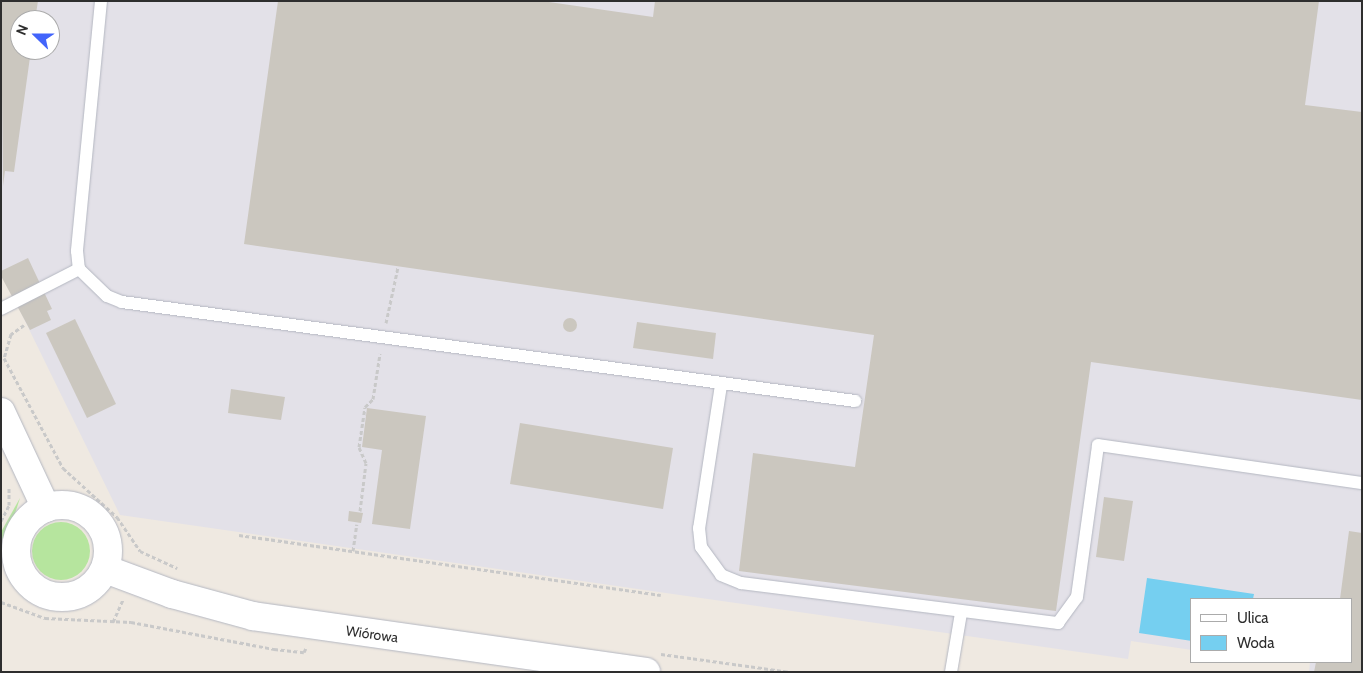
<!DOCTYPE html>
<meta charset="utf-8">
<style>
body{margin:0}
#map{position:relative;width:1363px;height:673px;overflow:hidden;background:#efe9e1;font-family:Cabin,sans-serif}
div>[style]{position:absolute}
.industrial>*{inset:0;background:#e3e1e8}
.green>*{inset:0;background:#b6e59e}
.round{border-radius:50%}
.water>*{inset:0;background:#75cff0}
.building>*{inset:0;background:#cbc7bf}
.path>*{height:3px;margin-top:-1.5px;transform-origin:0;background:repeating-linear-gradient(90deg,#c9c9c9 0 4px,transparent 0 6.5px)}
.roads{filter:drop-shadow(0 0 1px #b4b7c1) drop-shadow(0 0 1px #b4b7c1)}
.service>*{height:12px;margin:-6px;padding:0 6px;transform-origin:6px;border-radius:6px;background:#fff}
.tertiary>*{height:28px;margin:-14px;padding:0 14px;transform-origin:14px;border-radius:14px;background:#fff}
.tertiary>.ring{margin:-14px;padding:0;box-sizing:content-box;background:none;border:28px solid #fff;border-radius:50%}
span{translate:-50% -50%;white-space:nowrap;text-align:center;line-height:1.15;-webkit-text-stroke:4px #fff;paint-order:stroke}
.street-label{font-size:14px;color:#2e2e2e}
.frame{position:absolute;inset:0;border:2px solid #2e2e2e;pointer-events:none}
.legend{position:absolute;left:1190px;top:598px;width:162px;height:65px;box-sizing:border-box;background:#fff;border:1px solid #ababab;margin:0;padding:6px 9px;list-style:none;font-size:15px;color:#2e2e2e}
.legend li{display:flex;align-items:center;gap:10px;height:25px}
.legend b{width:25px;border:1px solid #ababab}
.north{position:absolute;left:10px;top:10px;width:50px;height:50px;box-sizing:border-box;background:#fff;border:1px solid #ababab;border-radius:50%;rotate:292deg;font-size:14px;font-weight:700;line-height:20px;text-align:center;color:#2e2e2e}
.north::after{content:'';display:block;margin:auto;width:18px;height:22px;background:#4264fb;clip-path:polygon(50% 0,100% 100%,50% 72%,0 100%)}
</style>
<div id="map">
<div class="industrial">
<i style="clip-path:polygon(evenodd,1px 1px,1362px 1px,1362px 672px,1309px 672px,1310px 662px,1352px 662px,1352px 599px,1192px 599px,1192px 650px,1131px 641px,1128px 659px,120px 515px,1px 272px,1px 1px,20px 20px,50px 20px,50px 50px,20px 50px,20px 20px)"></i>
</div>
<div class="green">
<i style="clip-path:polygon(20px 498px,11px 526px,1px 541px,1px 532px)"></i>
<i class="round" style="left:32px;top:522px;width:58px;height:58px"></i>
</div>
<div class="water">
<i style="clip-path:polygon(1147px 578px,1254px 594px,1253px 599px,1192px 599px,1192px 641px,1139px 633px)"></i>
</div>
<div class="building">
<i style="clip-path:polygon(1px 1px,38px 1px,35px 20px,20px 20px,20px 50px,31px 50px,14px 172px,5px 171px,3px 186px)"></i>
<i style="clip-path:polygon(278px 1px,542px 1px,653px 17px,655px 1px,1319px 1px,1305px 105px,1362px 112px,1362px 400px,1091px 362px,1056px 611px,739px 571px,753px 453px,855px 467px,874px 335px,244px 244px)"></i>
<i style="clip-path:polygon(28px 258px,52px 309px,47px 311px,51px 320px,30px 330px,1px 276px,1px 271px)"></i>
<i class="round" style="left:563px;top:318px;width:14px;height:14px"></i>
<i style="clip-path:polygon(75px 319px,116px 404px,87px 418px,46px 333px)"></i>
<i style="clip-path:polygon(637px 322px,716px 333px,713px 359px,633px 348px)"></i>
<i style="clip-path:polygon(231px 389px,285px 397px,281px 420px,228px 413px)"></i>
<i style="clip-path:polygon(367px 408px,426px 416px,410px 529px,372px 524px,382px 450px,362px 447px)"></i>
<i style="clip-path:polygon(520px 423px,673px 448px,663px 509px,510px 484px)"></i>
<i style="clip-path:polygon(1104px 497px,1133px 501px,1124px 561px,1096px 557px)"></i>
<i style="clip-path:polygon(349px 511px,363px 513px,361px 523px,348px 521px)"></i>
<i style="clip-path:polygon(1349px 531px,1362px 533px,1362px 672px,1314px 672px,1316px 662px,1352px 662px,1352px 599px,1340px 599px)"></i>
</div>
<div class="path">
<i style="left:386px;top:323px;width:57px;rotate:-77.9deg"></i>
<i style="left:24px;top:325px;width:16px;rotate:145deg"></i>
<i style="left:11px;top:334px;width:25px;rotate:106deg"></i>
<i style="left:4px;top:358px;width:125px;rotate:61.8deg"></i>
<i style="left:63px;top:468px;width:73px;rotate:42.2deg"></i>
<i style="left:117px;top:517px;width:41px;rotate:55.9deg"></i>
<i style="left:140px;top:551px;width:41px;rotate:24.7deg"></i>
<i style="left:360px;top:511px;width:48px;rotate:-82.9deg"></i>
<i style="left:366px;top:463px;width:17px;rotate:-114deg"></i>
<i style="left:359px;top:447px;width:40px;rotate:-81.5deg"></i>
<i style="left:365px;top:407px;width:11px;rotate:-45deg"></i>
<i style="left:373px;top:399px;width:46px;rotate:-81.2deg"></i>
<i style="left:1px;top:521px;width:18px;rotate:-63deg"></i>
<i style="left:9px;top:505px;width:17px;rotate:-90deg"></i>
<i style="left:239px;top:535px;width:426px;rotate:8.1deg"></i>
<i style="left:353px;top:551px;width:27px;rotate:-82deg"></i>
<i style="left:1px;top:602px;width:47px;rotate:20deg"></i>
<i style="left:45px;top:618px;width:86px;rotate:2.7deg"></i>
<i style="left:131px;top:622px;width:146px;rotate:10.7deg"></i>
<i style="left:274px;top:649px;width:30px;rotate:6deg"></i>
<i style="left:304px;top:652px;width:4px;rotate:-63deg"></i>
<i style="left:113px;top:622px;width:24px;rotate:-66deg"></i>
<i style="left:661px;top:654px;width:130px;rotate:7.9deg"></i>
</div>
<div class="roads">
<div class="service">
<i style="left:101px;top:1px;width:251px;rotate:95.5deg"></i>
<i style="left:77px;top:251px;width:18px;rotate:84deg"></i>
<i style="left:79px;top:269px;width:39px;rotate:44deg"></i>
<i style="left:107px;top:296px;width:16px;rotate:22deg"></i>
<i style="left:122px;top:302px;width:740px;rotate:7.69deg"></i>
<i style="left:1px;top:309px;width:88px;rotate:-27.1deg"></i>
<i style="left:721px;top:385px;width:145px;rotate:98.7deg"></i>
<i style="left:699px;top:528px;width:19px;rotate:84deg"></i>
<i style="left:701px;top:547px;width:34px;rotate:54deg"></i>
<i style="left:721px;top:575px;width:22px;rotate:22deg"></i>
<i style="left:741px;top:583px;width:320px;rotate:7.2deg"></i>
<i style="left:1058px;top:623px;width:32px;rotate:-54deg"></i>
<i style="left:1077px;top:597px;width:153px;rotate:-82.1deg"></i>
<i style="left:1098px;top:445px;width:267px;rotate:8.2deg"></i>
<i style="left:951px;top:672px;width:60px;rotate:-80.4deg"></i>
</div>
<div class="tertiary">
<i style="left:1px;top:412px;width:106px;rotate:64.9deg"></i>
<i class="ring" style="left:16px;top:505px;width:64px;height:64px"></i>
<i style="left:105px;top:569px;width:72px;rotate:20.5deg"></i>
<i style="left:172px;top:594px;width:84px;rotate:15.2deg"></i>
<i style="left:253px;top:616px;width:397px;rotate:8.1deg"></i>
</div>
</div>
<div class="street-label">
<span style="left:372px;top:634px;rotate:8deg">Wiórowa</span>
</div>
<div class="frame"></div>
<ul class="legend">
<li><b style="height:6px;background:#fff"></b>Ulica</li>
<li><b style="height:14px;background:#75cff0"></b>Woda</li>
</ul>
<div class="north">N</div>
</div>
